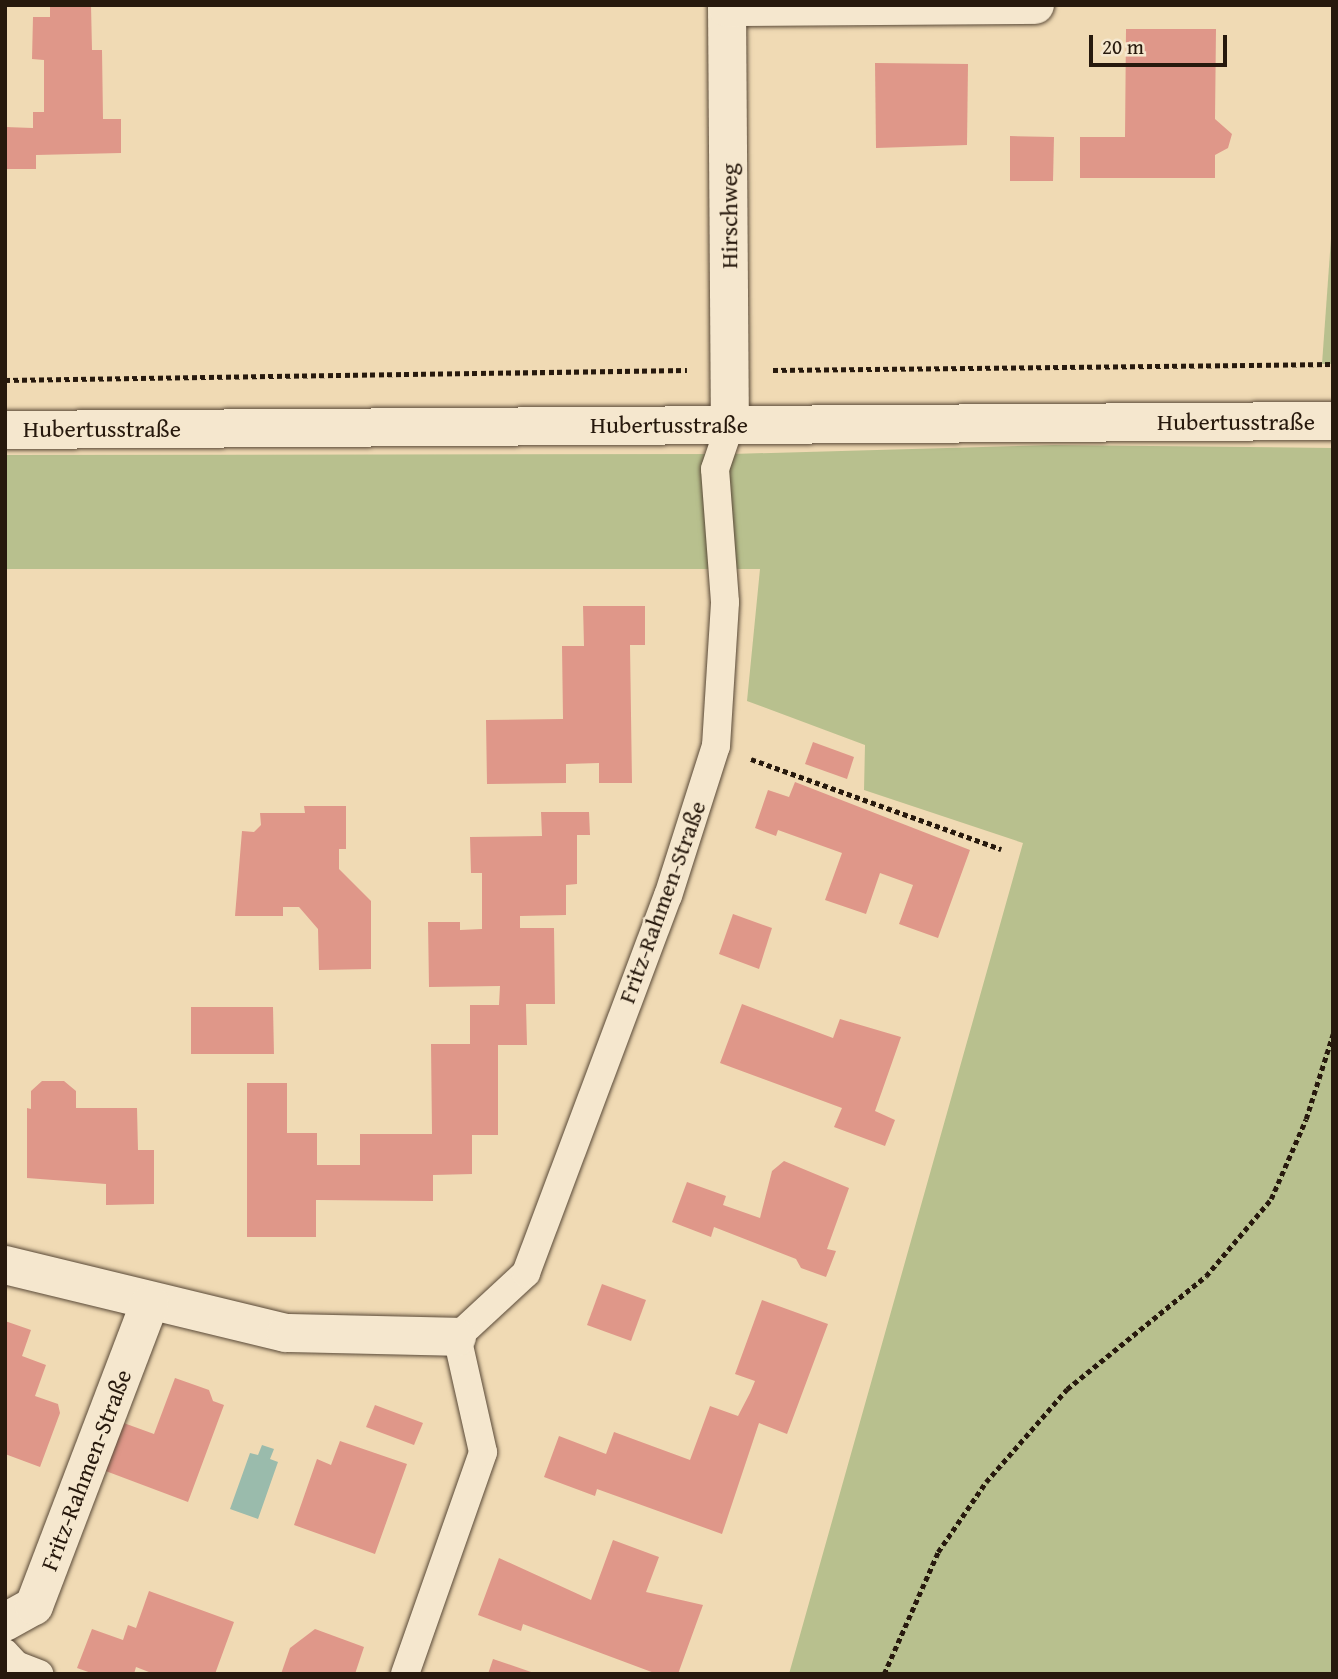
<!DOCTYPE html>
<meta charset="utf-8">
<style>
body{margin:0}
#map{position:relative;width:1338px;height:1679px;overflow:hidden;background:#f0dab4;font-family:"Gentium Book Plus",serif}
div>[style]{position:absolute}
.green>*{inset:0;background:#b8c08e}
.water>*{inset:0;background:#9abbac}
.building>*{inset:0;background:#df9789}
.path>*{height:4.5px;margin-top:-2.25px;transform-origin:0;background:repeating-linear-gradient(90deg,#27190d 0 5px,transparent 0 8.5px)}
.roads{filter:drop-shadow(0 0 2px #594937) drop-shadow(0 0 2px #594937)}
.service>*{height:28px;margin:-14px;padding:0 14px;transform-origin:14px;border-radius:14px;background:#f5e7ce}
.minor>*{height:38px;margin:-19px;padding:0 19px;transform-origin:19px;border-radius:19px;background:#f5e7ce}
.secondary>*{height:38px;margin:-19px;padding:0 19px;transform-origin:19px;border-radius:19px;background:#f5e7ce}
span{translate:-50% -50%;white-space:nowrap;text-align:center;line-height:1.15;-webkit-text-stroke:5px #f5e7ce;paint-order:stroke}
.street-label{font-size:24px;color:#27190d}
.frame{position:absolute;inset:0;border:7px solid #27190d;pointer-events:none}
.scale{position:absolute;left:1089px;top:35px;width:138px;height:32px;box-sizing:border-box;border:4px solid #27190d;border-top:0;padding-left:9px;font-size:21px;line-height:24px;white-space:nowrap;color:#27190d;-webkit-text-stroke:5px #f5e7ce;paint-order:stroke}
</style>
<div id="map">
<div class="green">
<i style="clip-path:polygon(1333px 211px,1333px 364px,1322px 364px)"></i>
<i style="clip-path:polygon(1054px 445px,1333px 448px,1333px 1674px,789px 1674px,1023px 843px,864px 790px,865px 745px,747px 701px,760px 569px,5px 569px,5px 455px,732px 454px)"></i>
</div>
<div class="water">
<i style="clip-path:polygon(262px 1445px,274px 1449px,270px 1459px,278px 1462px,258px 1519px,230px 1509px,250px 1453px,258px 1455px)"></i>
</div>
<div class="building">
<i style="clip-path:polygon(50px 5px,91px 5px,92px 50px,102px 50px,103px 119px,121px 119px,121px 153px,36px 155px,36px 169px,5px 169px,5px 127px,33px 128px,33px 112px,44px 112px,44px 60px,32px 59px,33px 17px,50px 17px)"></i>
<i style="clip-path:polygon(1126px 29px,1216px 29px,1215px 119px,1232px 134px,1228px 148px,1215px 155px,1215px 178px,1080px 178px,1080px 137px,1125px 137px)"></i>
<i style="clip-path:polygon(875px 63px,968px 64px,967px 145px,876px 148px)"></i>
<i style="clip-path:polygon(1010px 136px,1054px 137px,1053px 181px,1010px 181px)"></i>
<i style="clip-path:polygon(583px 606px,645px 606px,645px 645px,630px 645px,632px 783px,599px 783px,599px 763px,566px 764px,566px 783px,487px 784px,486px 720px,563px 719px,562px 646px,584px 646px)"></i>
<i style="clip-path:polygon(813px 742px,854px 757px,847px 779px,805px 764px)"></i>
<i style="clip-path:polygon(795px 782px,970px 850px,938px 938px,899px 924px,913px 885px,880px 873px,866px 914px,825px 900px,842px 853px,778px 830px,776px 836px,755px 828px,768px 790px,789px 797px)"></i>
<i style="clip-path:polygon(304px 806px,346px 806px,346px 849px,339px 849px,339px 869px,371px 901px,371px 969px,319px 970px,318px 929px,299px 907px,283px 907px,283px 916px,235px 916px,242px 831px,254px 832px,261px 825px,260px 813px,305px 813px)"></i>
<i style="clip-path:polygon(541px 812px,589px 812px,590px 835px,577px 835px,577px 884px,566px 885px,566px 915px,520px 916px,520px 928px,554px 928px,555px 1004px,526px 1004px,527px 1045px,498px 1045px,498px 1135px,472px 1135px,472px 1174px,433px 1175px,433px 1201px,316px 1200px,316px 1237px,247px 1237px,247px 1083px,287px 1083px,287px 1133px,317px 1133px,317px 1165px,360px 1165px,360px 1134px,432px 1134px,431px 1044px,470px 1044px,470px 1005px,499px 1005px,500px 986px,429px 987px,428px 922px,460px 922px,460px 930px,482px 929px,482px 873px,471px 873px,470px 837px,542px 836px)"></i>
<i style="clip-path:polygon(733px 914px,772px 928px,759px 969px,719px 954px)"></i>
<i style="clip-path:polygon(742px 1004px,833px 1038px,840px 1019px,901px 1037px,875px 1111px,895px 1120px,885px 1146px,834px 1127px,842px 1108px,720px 1063px)"></i>
<i style="clip-path:polygon(191px 1007px,273px 1007px,274px 1054px,191px 1054px)"></i>
<i style="clip-path:polygon(42px 1081px,64px 1081px,76px 1091px,76px 1108px,137px 1108px,138px 1150px,154px 1150px,154px 1204px,106px 1205px,106px 1184px,27px 1178px,27px 1108px,31px 1109px,31px 1091px)"></i>
<i style="clip-path:polygon(784px 1161px,849px 1188px,827px 1249px,836px 1251px,826px 1277px,801px 1268px,796px 1259px,714px 1227px,711px 1237px,672px 1222px,687px 1182px,726px 1196px,723px 1205px,760px 1218px,772px 1171px)"></i>
<i style="clip-path:polygon(602px 1284px,646px 1300px,631px 1341px,587px 1325px)"></i>
<i style="clip-path:polygon(762px 1300px,828px 1324px,787px 1434px,759px 1423px,722px 1534px,597px 1489px,595px 1496px,544px 1477px,559px 1436px,606px 1454px,614px 1432px,690px 1460px,710px 1406px,738px 1416px,750px 1393px,755px 1381px,735px 1374px)"></i>
<i style="clip-path:polygon(5px 1321px,31px 1330px,22px 1356px,46px 1365px,35px 1396px,58px 1404px,60px 1413px,40px 1467px,5px 1454px)"></i>
<i style="clip-path:polygon(175px 1378px,209px 1390px,213px 1401px,224px 1405px,188px 1502px,103px 1470px,121px 1422px,154px 1434px)"></i>
<i style="clip-path:polygon(375px 1405px,423px 1423px,414px 1445px,366px 1427px)"></i>
<i style="clip-path:polygon(340px 1441px,407px 1464px,375px 1554px,294px 1525px,317px 1459px,331px 1465px)"></i>
<i style="clip-path:polygon(613px 1540px,659px 1557px,646px 1592px,703px 1605px,678px 1674px,657px 1674px,523px 1624px,521px 1631px,478px 1615px,499px 1558px,591px 1600px)"></i>
<i style="clip-path:polygon(149px 1591px,234px 1622px,215px 1674px,154px 1674px,136px 1667px,134px 1674px,94px 1674px,77px 1668px,92px 1629px,123px 1640px,128px 1625px,136px 1628px)"></i>
<i style="clip-path:polygon(315px 1629px,364px 1647px,355px 1674px,281px 1674px,290px 1648px)"></i>
<i style="clip-path:polygon(493px 1659px,534px 1673px,534px 1674px,488px 1674px)"></i>
</div>
<div class="path">
<i style="left:773px;top:370px;width:560px;rotate:-0.61deg"></i>
<i style="left:5px;top:380px;width:682px;rotate:-0.84deg"></i>
<i style="left:751px;top:759px;width:266px;rotate:19.8deg"></i>
<i style="left:884px;top:1674px;width:133px;rotate:-66.1deg"></i>
<i style="left:938px;top:1552px;width:85px;rotate:-55.6deg"></i>
<i style="left:986px;top:1482px;width:123px;rotate:-48.9deg"></i>
<i style="left:1067px;top:1389px;width:179px;rotate:-39.1deg"></i>
<i style="left:1206px;top:1276px;width:101px;rotate:-49.8deg"></i>
<i style="left:1271px;top:1199px;width:87px;rotate:-66.4deg"></i>
<i style="left:1306px;top:1119px;width:89px;rotate:-72.4deg"></i>
</div>
<div class="roads">
<div class="service">
<i style="left:5px;top:1653px;width:16px;rotate:47deg"></i>
<i style="left:16px;top:1665px;width:25px;rotate:21deg"></i>
<i style="left:405px;top:1674px;width:235px;rotate:-70.6deg"></i>
<i style="left:483px;top:1452px;width:118px;rotate:-102.7deg"></i>
<i style="left:457px;top:1337px;width:94px;rotate:-42.8deg"></i>
<i style="left:526px;top:1273px;width:403px;rotate:-69.4deg"></i>
<i style="left:668px;top:896px;width:157px;rotate:-72.3deg"></i>
<i style="left:716px;top:746px;width:144px;rotate:-86.4deg"></i>
<i style="left:725px;top:602px;width:133px;rotate:-94.3deg"></i>
<i style="left:715px;top:469px;width:46px;rotate:-71.2deg"></i>
</div>
<div class="minor">
<i style="left:727px;top:5px;width:420px;rotate:89.6deg"></i>
<i style="left:727px;top:7px;width:308px;rotate:-0.4deg"></i>
<i style="left:5px;top:1265px;width:289px;rotate:13.6deg"></i>
<i style="left:286px;top:1333px;width:171px;rotate:1.3deg"></i>
<i style="left:5px;top:1622px;width:33px;rotate:-29deg"></i>
<i style="left:34px;top:1606px;width:324px;rotate:-69.1deg"></i>
</div>
<div class="secondary">
<i style="left:5px;top:430px;width:1328px;rotate:-0.39deg"></i>
</div>
</div>
<div class="street-label">
<span style="left:729px;top:216px;rotate:-90deg">Hirschweg</span>
<span style="left:1236px;top:422px">Hubertusstraße</span>
<span style="left:669px;top:425px">Hubertusstraße</span>
<span style="left:102px;top:429px">Hubertusstraße</span>
<span style="left:662px;top:902px;rotate:-70deg">Fritz-Rahmen-Straße</span>
<span style="left:86px;top:1470px;rotate:-69deg">Fritz-Rahmen-Straße</span>
</div>
<div class="frame"></div>
<div class="scale">20 m</div>
</div>
